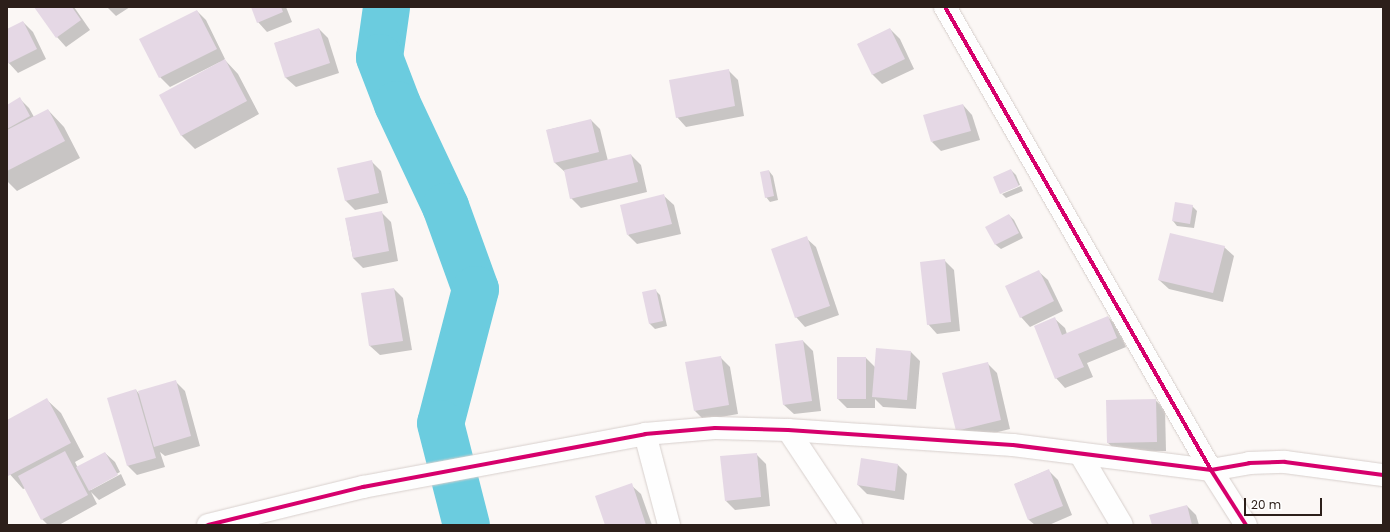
<!DOCTYPE html>
<style>
body{margin:0}
#map{position:relative;width:1390px;height:532px;overflow:hidden;background:#fbf7f5;font-family:Poppins,sans-serif}
div>[style]{position:absolute}
.shadow>*{inset:0;background:#0003}
.river>*{height:47px;margin:-23.5px;padding:0 23.5px;transform-origin:23.5px;border-radius:23.5px;background:#6bccdf}
.building>*{inset:0;background:#e5d8e5}
.roads{filter:drop-shadow(0 0 1px #d8d0cd) drop-shadow(0 0 1px #d8d0cd)}
.minor>*{height:22px;margin:-11px;padding:0 11px;transform-origin:11px;border-radius:11px;background:#fefefe}
.cycleway>*{height:4px;margin:-2px;padding:0 2px;transform-origin:2px;border-radius:2px;background:#d6006c}
span{translate:-50% -50%;white-space:nowrap;text-align:center;line-height:1.15;-webkit-text-stroke:4px #fff;paint-order:stroke}
.frame{position:absolute;inset:0;border:8px solid #2c1f1a;pointer-events:none}
.scale{position:absolute;left:1244px;top:498px;width:78px;height:18px;box-sizing:border-box;border:2px solid #2c1f1a;border-top:0;padding-left:5px;font-size:12px;line-height:14px;white-space:nowrap;color:#2c1f1a;-webkit-text-stroke:3px #fff;paint-order:stroke}
</style>
<div id="map">
<div class="shadow">
<i style="clip-path:polygon(35px 7px,74px 7px,90px 30px,66px 47px,57px 37px)"></i>
<i style="clip-path:polygon(107px 7px,130px 7px,116px 16px)"></i>
<i style="clip-path:polygon(252px 7px,286px 7px,292px 22px,267px 32px,258px 22px)"></i>
<i style="clip-path:polygon(197px 11px,206px 20px,225px 59px,224px 59px,238px 74px,259px 114px,195px 149px,182px 136px,161px 96px,220px 63px,220px 62px,170px 87px,160px 77px)"></i>
<i style="clip-path:polygon(23px 22px,33px 32px,46px 59px,18px 73px,7px 61px,7px 30px)"></i>
<i style="clip-path:polygon(319px 29px,328px 38px,339px 73px,296px 87px,286px 78px,275px 43px)"></i>
<i style="clip-path:polygon(890px 29px,900px 39px,914px 69px,882px 84px,873px 75px,858px 44px)"></i>
<i style="clip-path:polygon(728px 70px,738px 80px,744px 116px,686px 127px,677px 117px)"></i>
<i style="clip-path:polygon(20px 99px,29px 108px,34px 117px,48px 110px,64px 127px,80px 158px,17px 191px,7px 181px,7px 106px)"></i>
<i style="clip-path:polygon(963px 105px,972px 115px,980px 140px,941px 151px,932px 142px)"></i>
<i style="clip-path:polygon(591px 120px,600px 129px,608px 161px,631px 155px,641px 165px,647px 192px,581px 208px,571px 198px,565px 172px,555px 163px,547px 130px)"></i>
<i style="clip-path:polygon(371px 161px,381px 171px,388px 203px,355px 210px,345px 200px)"></i>
<i style="clip-path:polygon(1011px 170px,1016px 175px,1020px 185px,1002px 192px,1002px 194px,994px 177px)"></i>
<i style="clip-path:polygon(769px 171px,773px 176px,778px 200px,770px 202px,766px 197px)"></i>
<i style="clip-path:polygon(1021px 186px,1023px 191px,1006px 198px,1002px 194px)"></i>
<i style="clip-path:polygon(664px 196px,674px 205px,681px 234px,637px 244px,628px 235px)"></i>
<i style="clip-path:polygon(1192px 206px,1197px 211px,1194px 228px,1177px 226px,1173px 221px)"></i>
<i style="clip-path:polygon(381px 212px,391px 222px,398px 261px,363px 268px,353px 258px,346px 219px)"></i>
<i style="clip-path:polygon(1009px 215px,1014px 220px,1023px 238px,1001px 249px,996px 245px,987px 227px)"></i>
<i style="clip-path:polygon(806px 238px,816px 247px,839px 315px,805px 327px,796px 317px)"></i>
<i style="clip-path:polygon(1224px 247px,1234px 256px,1223px 302px,1169px 289px,1159px 280px)"></i>
<i style="clip-path:polygon(944px 260px,954px 270px,960px 331px,937px 334px,928px 324px)"></i>
<i style="clip-path:polygon(1038px 271px,1048px 280px,1063px 311px,1030px 327px,1021px 317px)"></i>
<i style="clip-path:polygon(394px 289px,403px 298px,412px 350px,380px 355px,370px 346px)"></i>
<i style="clip-path:polygon(655px 290px,660px 295px,667px 326px,655px 329px,650px 324px,643px 293px)"></i>
<i style="clip-path:polygon(1108px 317px,1118px 327px,1126px 347px,1087px 363px,1093px 377px,1065px 388px,1056px 378px,1055px 319px,1065px 328px,1067px 334px)"></i>
<i style="clip-path:polygon(803px 341px,813px 351px,821px 411px,794px 414px,784px 405px)"></i>
<i style="clip-path:polygon(911px 352px,920px 361px,916px 409px,883px 407px,875px 399px,875px 408px,847px 408px,838px 399px,838px 358px,866px 358px,875px 367px)"></i>
<i style="clip-path:polygon(720px 357px,730px 367px,738px 414px,704px 420px,695px 411px)"></i>
<i style="clip-path:polygon(987px 363px,997px 373px,1010px 429px,966px 440px,957px 430px)"></i>
<i style="clip-path:polygon(175px 381px,185px 391px,200px 446px,165px 456px,160px 452px,165px 467px,137px 475px,128px 466px,136px 390px,140px 395px)"></i>
<i style="clip-path:polygon(47px 400px,61px 413px,84px 457px,75px 462px,78px 468px,105px 453px,115px 462px,120px 472px,91px 488px,91px 490px,121px 474px,126px 485px,99px 500px,91px 492px,97px 504px,59px 525px,48px 525px,42px 519px,26px 488px,23px 489px,7px 471px,7px 421px)"></i>
<i style="clip-path:polygon(1155px 400px,1165px 409px,1166px 451px,1118px 452px,1108px 443px)"></i>
<i style="clip-path:polygon(756px 454px,766px 464px,770px 506px,735px 510px,726px 501px)"></i>
<i style="clip-path:polygon(898px 465px,907px 474px,904px 500px,867px 494px,858px 485px)"></i>
<i style="clip-path:polygon(1048px 470px,1058px 480px,1072px 515px,1049px 525px,1035px 525px,1029px 520px,1015px 484px)"></i>
<i style="clip-path:polygon(631px 485px,641px 494px,652px 525px,606px 525px)"></i>
<i style="clip-path:polygon(1187px 506px,1196px 515px,1199px 525px,1153px 525px)"></i>
</div>
<div class="river">
<i style="left:386px;top:7px;width:50px;rotate:98deg"></i>
<i style="left:379px;top:57px;width:50px;rotate:69deg"></i>
<i style="left:397px;top:104px;width:113px;rotate:64.8deg"></i>
<i style="left:445px;top:206px;width:88px;rotate:70.1deg"></i>
<i style="left:475px;top:289px;width:138px;rotate:104.6deg"></i>
<i style="left:440px;top:423px;width:105px;rotate:75.7deg"></i>
</div>
<div class="building">
<i style="clip-path:polygon(34px 7px,72px 7px,81px 20px,56px 38px)"></i>
<i style="clip-path:polygon(251px 7px,281px 7px,283px 12px,257px 23px)"></i>
<i style="clip-path:polygon(197px 10px,217px 49px,159px 78px,139px 39px)"></i>
<i style="clip-path:polygon(23px 21px,37px 49px,7px 64px,7px 29px)"></i>
<i style="clip-path:polygon(319px 28px,330px 63px,285px 78px,274px 43px)"></i>
<i style="clip-path:polygon(890px 28px,905px 59px,872px 75px,857px 44px)"></i>
<i style="clip-path:polygon(225px 59px,247px 101px,181px 136px,159px 95px)"></i>
<i style="clip-path:polygon(729px 69px,735px 106px,676px 118px,669px 80px)"></i>
<i style="clip-path:polygon(20px 97px,30px 116px,7px 129px,7px 105px)"></i>
<i style="clip-path:polygon(963px 104px,971px 131px,931px 142px,923px 115px)"></i>
<i style="clip-path:polygon(48px 109px,65px 141px,7px 171px,7px 130px)"></i>
<i style="clip-path:polygon(591px 119px,599px 152px,554px 163px,546px 130px)"></i>
<i style="clip-path:polygon(631px 154px,638px 182px,570px 199px,564px 170px)"></i>
<i style="clip-path:polygon(372px 160px,379px 193px,345px 201px,337px 168px)"></i>
<i style="clip-path:polygon(1011px 169px,1019px 186px,1000px 194px,993px 177px)"></i>
<i style="clip-path:polygon(769px 170px,774px 196px,765px 198px,760px 172px)"></i>
<i style="clip-path:polygon(664px 194px,672px 224px,627px 235px,620px 205px)"></i>
<i style="clip-path:polygon(1175px 202px,1193px 205px,1190px 224px,1172px 221px)"></i>
<i style="clip-path:polygon(382px 211px,389px 251px,353px 258px,345px 218px)"></i>
<i style="clip-path:polygon(1009px 214px,1019px 233px,995px 245px,985px 227px)"></i>
<i style="clip-path:polygon(1170px 233px,1225px 246px,1213px 293px,1158px 280px)"></i>
<i style="clip-path:polygon(807px 236px,830px 306px,795px 318px,771px 249px)"></i>
<i style="clip-path:polygon(945px 259px,951px 322px,927px 325px,920px 262px)"></i>
<i style="clip-path:polygon(1039px 270px,1054px 301px,1020px 318px,1005px 286px)"></i>
<i style="clip-path:polygon(394px 288px,403px 341px,369px 346px,361px 293px)"></i>
<i style="clip-path:polygon(656px 289px,663px 321px,649px 324px,642px 292px)"></i>
<i style="clip-path:polygon(1108px 316px,1117px 338px,1078px 354px,1084px 367px,1055px 379px,1034px 326px,1055px 317px,1062px 335px)"></i>
<i style="clip-path:polygon(803px 340px,812px 401px,783px 405px,775px 344px)"></i>
<i style="clip-path:polygon(876px 348px,911px 351px,907px 400px,872px 397px)"></i>
<i style="clip-path:polygon(721px 356px,729px 405px,694px 411px,685px 362px)"></i>
<i style="clip-path:polygon(837px 357px,866px 357px,866px 399px,837px 399px)"></i>
<i style="clip-path:polygon(988px 362px,1001px 420px,956px 431px,942px 373px)"></i>
<i style="clip-path:polygon(176px 380px,191px 436px,154px 447px,138px 391px)"></i>
<i style="clip-path:polygon(136px 389px,156px 458px,127px 466px,107px 398px)"></i>
<i style="clip-path:polygon(47px 398px,71px 443px,8px 476px,7px 474px,7px 420px)"></i>
<i style="clip-path:polygon(1156px 399px,1157px 442px,1107px 443px,1106px 400px)"></i>
<i style="clip-path:polygon(65px 451px,88px 495px,41px 520px,18px 476px)"></i>
<i style="clip-path:polygon(105px 452px,118px 475px,89px 491px,76px 467px)"></i>
<i style="clip-path:polygon(757px 453px,761px 497px,725px 501px,720px 456px)"></i>
<i style="clip-path:polygon(861px 458px,898px 464px,895px 491px,857px 485px)"></i>
<i style="clip-path:polygon(1049px 469px,1063px 506px,1028px 520px,1014px 484px)"></i>
<i style="clip-path:polygon(632px 483px,646px 525px,605px 525px,595px 496px)"></i>
<i style="clip-path:polygon(1187px 505px,1192px 525px,1152px 525px,1149px 515px)"></i>
</div>
<div class="roads">
<div class="minor">
<i style="left:945px;top:7px;width:534px;rotate:60.12deg"></i>
<i style="left:1211px;top:470px;width:65px;rotate:57.5deg"></i>
<i style="left:788px;top:430px;width:114px;rotate:56.4deg"></i>
<i style="left:645px;top:434px;width:94px;rotate:75.2deg"></i>
<i style="left:1080px;top:454px;width:82px;rotate:59.4deg"></i>
<i style="left:208px;top:525px;width:160px;rotate:-13.8deg"></i>
<i style="left:363px;top:487px;width:287px;rotate:-10.6deg"></i>
<i style="left:645px;top:434px;width:70px;rotate:-4.9deg"></i>
<i style="left:715px;top:428px;width:73px;rotate:1.6deg"></i>
<i style="left:788px;top:430px;width:225px;rotate:3.8deg"></i>
<i style="left:1013px;top:445px;width:200px;rotate:7.2deg"></i>
<i style="left:1211px;top:470px;width:39px;rotate:-10deg"></i>
<i style="left:1249px;top:463px;width:36px;rotate:-2deg"></i>
<i style="left:1285px;top:462px;width:99px;rotate:7.6deg"></i>
</div>
</div>
<div class="cycleway">
<i style="left:945px;top:7px;width:534px;rotate:60.12deg"></i>
<i style="left:1211px;top:470px;width:65px;rotate:57.5deg"></i>
<i style="left:208px;top:525px;width:160px;rotate:-13.8deg"></i>
<i style="left:363px;top:487px;width:287px;rotate:-10.6deg"></i>
<i style="left:645px;top:434px;width:70px;rotate:-4.9deg"></i>
<i style="left:715px;top:428px;width:73px;rotate:1.6deg"></i>
<i style="left:788px;top:430px;width:225px;rotate:3.8deg"></i>
<i style="left:1013px;top:445px;width:200px;rotate:7.2deg"></i>
<i style="left:1211px;top:470px;width:39px;rotate:-10deg"></i>
<i style="left:1249px;top:463px;width:36px;rotate:-2deg"></i>
<i style="left:1285px;top:462px;width:99px;rotate:7.6deg"></i>
</div>
<div class="frame"></div>
<div class="scale">20 m</div>
</div>
